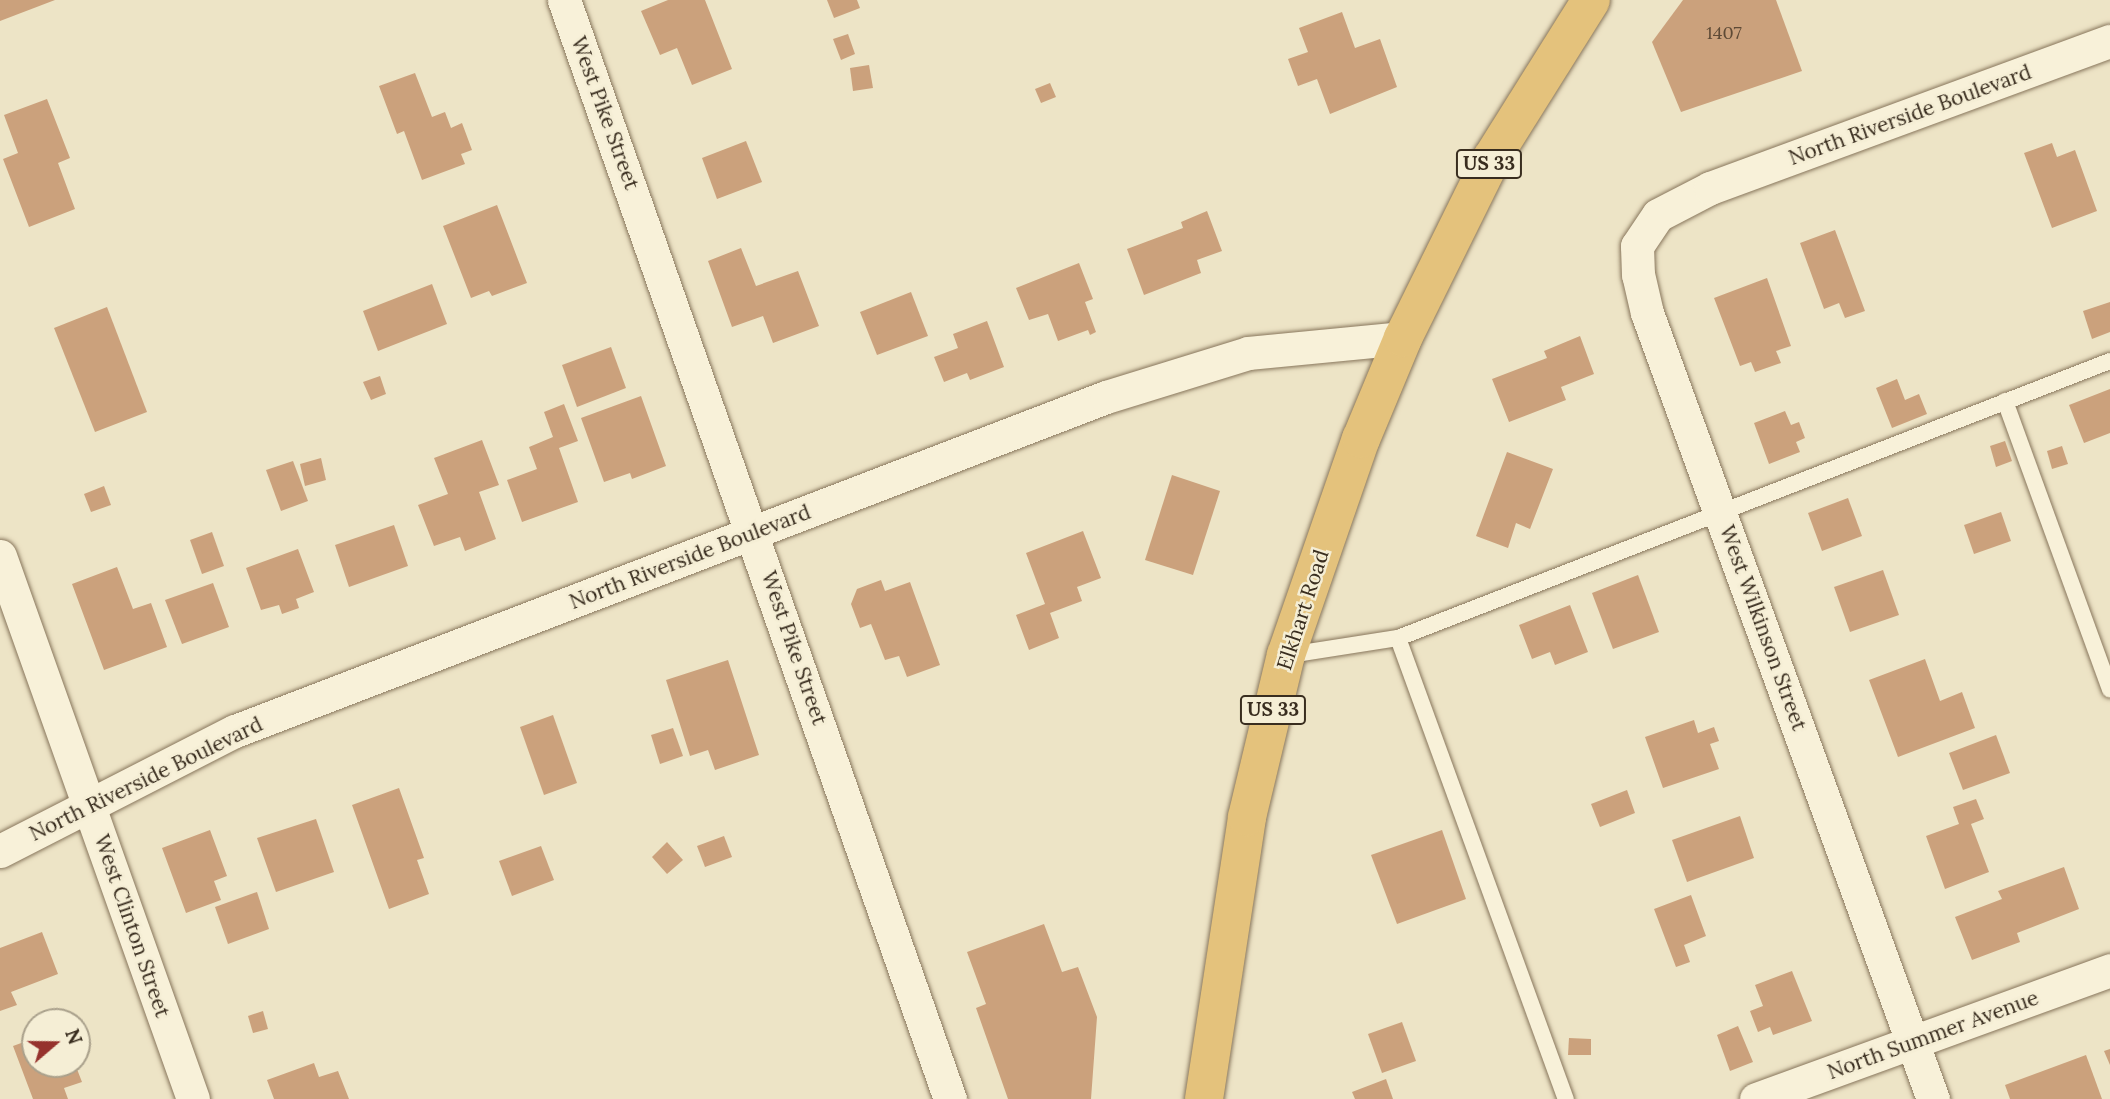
<!DOCTYPE html>
<style>
body{margin:0}
#map{position:relative;width:2110px;height:1099px;overflow:hidden;background:#ede4c6;font-family:Lora,serif}
div>[style]{position:absolute}
.building>*{inset:0;background:#cba17c}
.roads{filter:drop-shadow(0 0 2px #88765c) drop-shadow(0 0 2px #88765c)}
.service>*{height:16px;margin:-8px;padding:0 8px;transform-origin:8px;border-radius:8px;background:#f8f1d9}
.minor>*{height:33px;margin:-16.5px;padding:0 16.5px;transform-origin:16.5px;border-radius:16.5px;background:#f8f1d9}
.trunk>*{height:38px;margin:-19px;padding:0 19px;transform-origin:19px;border-radius:19px;background:#e4c27c}
span{translate:-50% -50%;white-space:nowrap;text-align:center;line-height:1.15;-webkit-text-stroke:5px #f5eed5;paint-order:stroke}
.number-label{font-size:18px;color:#5e4a36}
.number-label span{-webkit-text-stroke-width:0}
.shield-label span{padding:2px 5px;background:#f5eed5;border:2px solid;border-radius:5px;-webkit-text-stroke-width:0}
.shield-label{font-size:19px;color:#392d1f;font-weight:700}
.street-label{font-size:21px;color:#392d1f}
.north{position:absolute;left:21px;top:1008px;width:70px;height:70px;box-sizing:border-box;background:#f5eed5;border:2px solid #aaa18c;border-radius:50%;rotate:70deg;font-size:19px;font-weight:700;line-height:28px;text-align:center;color:#392d1f}
.north::after{content:'';display:block;margin:auto;width:24px;height:32px;background:#96322d;clip-path:polygon(50% 0,100% 100%,50% 72%,0 100%)}
</style>
<div id="map">
<div class="building">
<i style="clip-path:polygon(0 0,55px 0,0 21px)"></i>
<i style="clip-path:polygon(668px 0,705px 0,732px 69px,692px 85px,677px 48px,660px 55px,641px 11px)"></i>
<i style="clip-path:polygon(827px 0,857px 0,860px 8px,834px 18px)"></i>
<i style="clip-path:polygon(1683px 0,1776px 0,1802px 71px,1681px 112px,1652px 42px)"></i>
<i style="clip-path:polygon(1342px 12px,1355px 48px,1380px 39px,1397px 87px,1330px 114px,1317px 79px,1298px 86px,1288px 59px,1308px 52px,1299px 28px)"></i>
<i style="clip-path:polygon(848px 34px,855px 54px,841px 60px,833px 39px)"></i>
<i style="clip-path:polygon(869px 65px,873px 88px,853px 91px,850px 68px)"></i>
<i style="clip-path:polygon(415px 73px,432px 117px,445px 112px,451px 128px,462px 123px,472px 150px,461px 154px,465px 164px,422px 180px,404px 131px,397px 134px,379px 86px)"></i>
<i style="clip-path:polygon(1050px 83px,1056px 97px,1041px 103px,1035px 89px)"></i>
<i style="clip-path:polygon(47px 99px,70px 158px,58px 163px,75px 209px,29px 227px,3px 159px,18px 153px,4px 115px)"></i>
<i style="clip-path:polygon(746px 141px,762px 182px,717px 199px,702px 158px)"></i>
<i style="clip-path:polygon(2052px 143px,2057px 157px,2075px 150px,2097px 211px,2052px 228px,2024px 153px)"></i>
<i style="clip-path:polygon(497px 205px,527px 283px,492px 296px,489px 291px,471px 298px,443px 226px)"></i>
<i style="clip-path:polygon(1207px 211px,1222px 251px,1197px 260px,1201px 273px,1144px 295px,1127px 249px,1183px 228px,1181px 222px)"></i>
<i style="clip-path:polygon(1835px 230px,1865px 311px,1845px 318px,1839px 303px,1824px 309px,1800px 243px)"></i>
<i style="clip-path:polygon(741px 248px,756px 286px,798px 271px,819px 326px,773px 343px,763px 316px,732px 327px,708px 261px)"></i>
<i style="clip-path:polygon(1079px 263px,1093px 299px,1085px 302px,1096px 332px,1090px 335px,1088px 330px,1058px 341px,1048px 314px,1029px 320px,1016px 288px)"></i>
<i style="clip-path:polygon(1767px 278px,1791px 346px,1776px 351px,1781px 363px,1755px 372px,1751px 362px,1740px 366px,1714px 298px)"></i>
<i style="clip-path:polygon(432px 284px,447px 324px,378px 351px,363px 311px)"></i>
<i style="clip-path:polygon(911px 292px,928px 336px,877px 355px,860px 312px)"></i>
<i style="clip-path:polygon(2110px 302px,2110px 332px,2092px 339px,2083px 311px)"></i>
<i style="clip-path:polygon(107px 307px,147px 412px,95px 432px,54px 328px)"></i>
<i style="clip-path:polygon(987px 321px,1004px 367px,970px 380px,967px 373px,944px 382px,934px 357px,958px 348px,953px 334px)"></i>
<i style="clip-path:polygon(1580px 336px,1594px 374px,1561px 387px,1566px 400px,1509px 422px,1492px 379px,1547px 358px,1544px 351px)"></i>
<i style="clip-path:polygon(611px 347px,626px 388px,577px 407px,562px 365px)"></i>
<i style="clip-path:polygon(380px 376px,386px 394px,371px 400px,363px 382px)"></i>
<i style="clip-path:polygon(1897px 379px,1905px 400px,1919px 394px,1927px 414px,1892px 428px,1876px 388px)"></i>
<i style="clip-path:polygon(2110px 389px,2110px 433px,2084px 443px,2069px 405px)"></i>
<i style="clip-path:polygon(641px 396px,666px 466px,632px 479px,630px 473px,604px 482px,581px 418px)"></i>
<i style="clip-path:polygon(564px 404px,578px 441px,559px 448px,578px 502px,522px 522px,507px 480px,537px 469px,529px 447px,553px 437px,544px 412px)"></i>
<i style="clip-path:polygon(1785px 411px,1791px 425px,1799px 422px,1805px 438px,1796px 442px,1800px 452px,1769px 464px,1754px 423px)"></i>
<i style="clip-path:polygon(482px 440px,499px 485px,479px 492px,496px 539px,465px 551px,460px 537px,434px 546px,418px 505px,448px 494px,434px 458px)"></i>
<i style="clip-path:polygon(2005px 441px,2012px 461px,1996px 467px,1990px 446px)"></i>
<i style="clip-path:polygon(2062px 446px,2068px 464px,2052px 469px,2047px 451px)"></i>
<i style="clip-path:polygon(1507px 452px,1553px 469px,1530px 529px,1516px 523px,1508px 548px,1476px 536px)"></i>
<i style="clip-path:polygon(321px 458px,326px 480px,305px 486px,300px 464px)"></i>
<i style="clip-path:polygon(293px 461px,308px 501px,281px 511px,266px 470px)"></i>
<i style="clip-path:polygon(1172px 475px,1220px 491px,1193px 575px,1145px 560px)"></i>
<i style="clip-path:polygon(104px 486px,111px 505px,91px 512px,84px 494px)"></i>
<i style="clip-path:polygon(1848px 498px,1862px 536px,1822px 551px,1808px 513px)"></i>
<i style="clip-path:polygon(2001px 512px,2011px 541px,1974px 554px,1964px 525px)"></i>
<i style="clip-path:polygon(394px 525px,408px 566px,349px 587px,335px 545px)"></i>
<i style="clip-path:polygon(1083px 531px,1101px 578px,1077px 587px,1082px 601px,1050px 613px,1059px 638px,1029px 650px,1016px 615px,1045px 604px,1026px 553px)"></i>
<i style="clip-path:polygon(212px 532px,224px 566px,202px 574px,190px 540px)"></i>
<i style="clip-path:polygon(298px 549px,314px 592px,296px 599px,299px 608px,282px 614px,279px 605px,261px 610px,246px 568px)"></i>
<i style="clip-path:polygon(117px 567px,133px 609px,151px 603px,167px 647px,104px 670px,72px 584px)"></i>
<i style="clip-path:polygon(1883px 570px,1899px 615px,1850px 632px,1834px 587px)"></i>
<i style="clip-path:polygon(1638px 575px,1659px 632px,1613px 649px,1592px 593px)"></i>
<i style="clip-path:polygon(881px 580px,885px 591px,910px 582px,940px 665px,907px 677px,899px 656px,885px 660px,871px 624px,860px 628px,851px 604px,857px 589px)"></i>
<i style="clip-path:polygon(213px 583px,229px 627px,182px 644px,165px 600px)"></i>
<i style="clip-path:polygon(1570px 605px,1588px 652px,1555px 665px,1550px 652px,1532px 659px,1519px 625px)"></i>
<i style="clip-path:polygon(1925px 659px,1940px 701px,1962px 692px,1975px 728px,1898px 757px,1869px 680px)"></i>
<i style="clip-path:polygon(728px 660px,759px 755px,715px 770px,708px 750px,690px 756px,666px 680px)"></i>
<i style="clip-path:polygon(553px 715px,577px 783px,544px 795px,520px 727px)"></i>
<i style="clip-path:polygon(1694px 720px,1698px 733px,1714px 727px,1719px 741px,1710px 744px,1719px 769px,1663px 788px,1645px 737px)"></i>
<i style="clip-path:polygon(673px 728px,683px 756px,660px 764px,651px 735px)"></i>
<i style="clip-path:polygon(1996px 735px,2010px 773px,1963px 790px,1949px 753px)"></i>
<i style="clip-path:polygon(399px 788px,424px 858px,417px 860px,429px 894px,389px 909px,352px 805px)"></i>
<i style="clip-path:polygon(1627px 790px,1635px 813px,1600px 827px,1591px 804px)"></i>
<i style="clip-path:polygon(1976px 799px,1984px 819px,1971px 824px,1989px 872px,1945px 889px,1926px 836px,1959px 824px,1953px 807px)"></i>
<i style="clip-path:polygon(1740px 816px,1754px 858px,1687px 882px,1672px 840px)"></i>
<i style="clip-path:polygon(316px 819px,334px 872px,276px 892px,257px 838px)"></i>
<i style="clip-path:polygon(210px 830px,227px 876px,214px 881px,221px 900px,186px 913px,162px 848px)"></i>
<i style="clip-path:polygon(1442px 830px,1466px 899px,1397px 924px,1371px 855px)"></i>
<i style="clip-path:polygon(724px 836px,732px 857px,705px 867px,697px 846px)"></i>
<i style="clip-path:polygon(667px 842px,683px 860px,667px 874px,652px 857px)"></i>
<i style="clip-path:polygon(541px 846px,554px 880px,512px 896px,499px 861px)"></i>
<i style="clip-path:polygon(2064px 867px,2079px 909px,2017px 933px,2020px 942px,1972px 960px,1955px 917px,2002px 899px,1998px 891px)"></i>
<i style="clip-path:polygon(257px 892px,269px 929px,228px 944px,215px 907px)"></i>
<i style="clip-path:polygon(1691px 895px,1706px 936px,1684px 945px,1690px 962px,1676px 967px,1654px 909px)"></i>
<i style="clip-path:polygon(1044px 924px,1062px 972px,1078px 967px,1097px 1017px,1091px 1099px,1008px 1099px,976px 1008px,986px 1004px,967px 952px)"></i>
<i style="clip-path:polygon(42px 932px,58px 974px,11px 992px,17px 1005px,0 1011px,0 948px)"></i>
<i style="clip-path:polygon(1792px 971px,1812px 1021px,1773px 1035px,1770px 1027px,1758px 1032px,1750px 1011px,1763px 1006px,1755px 985px)"></i>
<i style="clip-path:polygon(263px 1011px,268px 1029px,253px 1033px,248px 1016px)"></i>
<i style="clip-path:polygon(1402px 1022px,1416px 1061px,1382px 1073px,1368px 1034px)"></i>
<i style="clip-path:polygon(1738px 1026px,1753px 1062px,1730px 1071px,1717px 1035px)"></i>
<i style="clip-path:polygon(35px 1038px,35px 1064px,75px 1064px,82px 1082px,64px 1088px,68px 1099px,33px 1099px,13px 1046px)"></i>
<i style="clip-path:polygon(1569px 1038px,1591px 1039px,1591px 1055px,1568px 1055px)"></i>
<i style="clip-path:polygon(2110px 1049px,2110px 1065px,2104px 1051px)"></i>
<i style="clip-path:polygon(2086px 1055px,2102px 1099px,2010px 1099px,2005px 1085px)"></i>
<i style="clip-path:polygon(314px 1063px,319px 1077px,338px 1071px,349px 1099px,274px 1099px,267px 1080px)"></i>
<i style="clip-path:polygon(1386px 1079px,1393px 1099px,1355px 1099px,1352px 1092px)"></i>
</div>
<div class="roads">
<div class="service">
<i style="left:2005px;top:401px;width:307px;rotate:70deg"></i>
<i style="left:1398px;top:638px;width:491px;rotate:70deg"></i>
<i style="left:1289px;top:655px;width:110px;rotate:-8.9deg"></i>
<i style="left:1398px;top:638px;width:764px;rotate:-21.26deg"></i>
</div>
<div class="minor">
<i style="left:564px;top:0;width:1165px;rotate:70.65deg"></i>
<i style="left:0;top:556px;width:576px;rotate:70.43deg"></i>
<i style="left:0;top:851px;width:264px;rotate:-27.1deg"></i>
<i style="left:235px;top:731px;width:933px;rotate:-20.98deg"></i>
<i style="left:1106px;top:397px;width:149px;rotate:-17.2deg"></i>
<i style="left:1248px;top:353px;width:156px;rotate:-5.5deg"></i>
<i style="left:1756px;top:1099px;width:377px;rotate:-20deg"></i>
<i style="left:1933px;top:1099px;width:836px;rotate:-109.99deg"></i>
<i style="left:1647px;top:313px;width:39px;rotate:-103deg"></i>
<i style="left:1638px;top:275px;width:29px;rotate:-92deg"></i>
<i style="left:1637px;top:246px;width:37px;rotate:-56deg"></i>
<i style="left:1658px;top:215px;width:59px;rotate:-27.4deg"></i>
<i style="left:1710px;top:188px;width:426px;rotate:-20.2deg"></i>
</div>
<div class="trunk">
<i style="left:1204px;top:1099px;width:285px;rotate:-81.3deg"></i>
<i style="left:1247px;top:817px;width:167px;rotate:-76.5deg"></i>
<i style="left:1286px;top:655px;width:229px;rotate:-70.9deg"></i>
<i style="left:1361px;top:439px;width:109px;rotate:-67.4deg"></i>
<i style="left:1403px;top:338px;width:201px;rotate:-63.7deg"></i>
<i style="left:1492px;top:158px;width:186px;rotate:-57.9deg"></i>
</div>
</div>
<div class="number-label">
<span style="left:1724px;top:33px">1407</span>
</div>
<div class="shield-label">
<span style="left:1489px;top:164px">US 33</span>
<span style="left:1273px;top:710px">US 33</span>
</div>
<div class="street-label">
<span style="left:605px;top:113px;rotate:70deg">West Pike Street</span>
<span style="left:1910px;top:115px;rotate:-20deg">North Riverside Boulevard</span>
<span style="left:690px;top:557px;rotate:-21deg">North Riverside Boulevard</span>
<span style="left:1303px;top:610px;rotate:-72deg">Elkhart Road</span>
<span style="left:1763px;top:628px;rotate:70deg">West Wilkinson Street</span>
<span style="left:794px;top:648px;rotate:71deg">West Pike Street</span>
<span style="left:146px;top:779px;rotate:-26deg">North Riverside Boulevard</span>
<span style="left:132px;top:926px;rotate:71deg">West Clinton Street</span>
<span style="left:1933px;top:1035px;rotate:-20deg">North Summer Avenue</span>
</div>
<div class="north">N</div>
</div>
